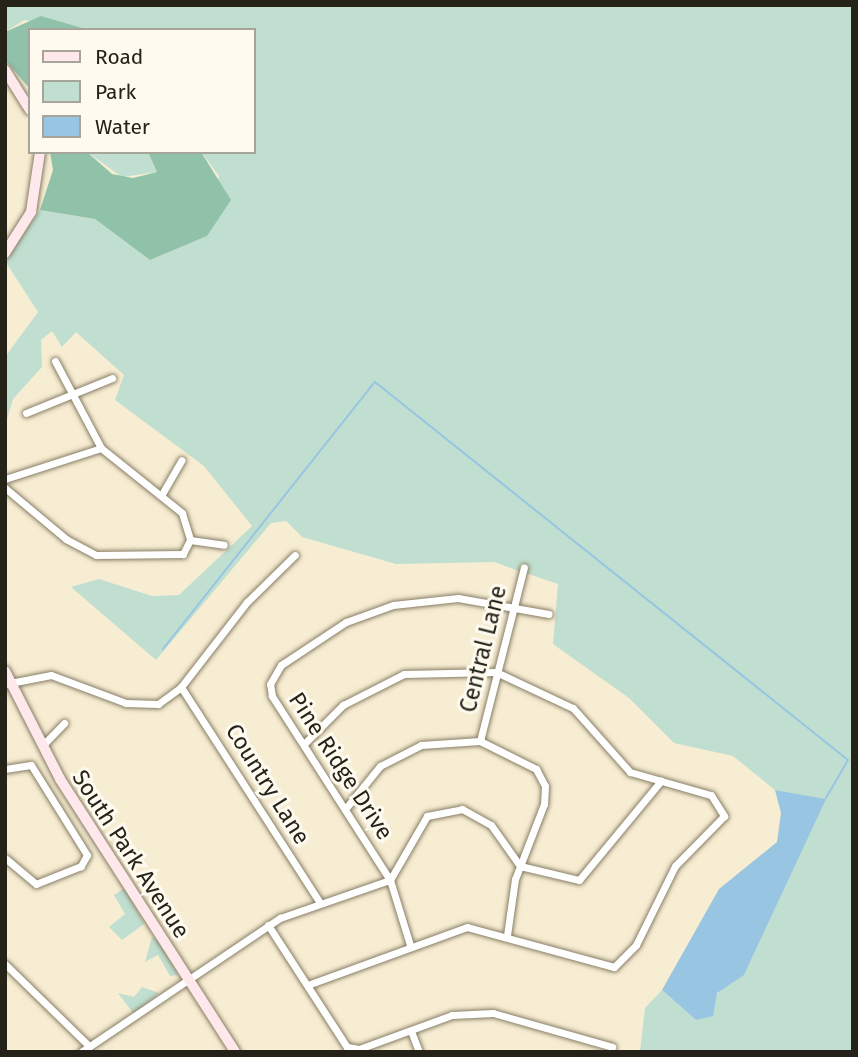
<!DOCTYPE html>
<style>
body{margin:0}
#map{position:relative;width:858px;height:1057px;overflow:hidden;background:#f7edd2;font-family:"Fira Sans",sans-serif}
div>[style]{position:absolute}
.green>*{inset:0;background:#c0dfd0}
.forest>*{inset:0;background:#90c2aa}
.water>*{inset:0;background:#98c5e1}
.stream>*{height:2px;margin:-1px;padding:0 1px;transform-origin:1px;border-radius:1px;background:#98c5e1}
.roads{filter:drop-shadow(0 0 2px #877e66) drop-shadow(0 0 2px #877e66)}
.street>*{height:7px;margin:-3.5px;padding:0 3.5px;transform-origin:3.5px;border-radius:3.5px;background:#fff}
.secondary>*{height:10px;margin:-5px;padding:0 5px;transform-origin:5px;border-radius:5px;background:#ffe8eb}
span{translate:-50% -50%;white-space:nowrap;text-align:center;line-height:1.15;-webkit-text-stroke:6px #fefaf0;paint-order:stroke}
.street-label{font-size:23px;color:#252218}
.frame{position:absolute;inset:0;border:7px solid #252218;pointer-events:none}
.legend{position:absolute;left:28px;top:28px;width:228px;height:126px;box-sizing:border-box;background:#fefaf0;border:2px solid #a7a49a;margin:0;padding:9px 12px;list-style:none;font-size:21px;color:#252218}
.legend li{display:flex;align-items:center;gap:14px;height:35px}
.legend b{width:35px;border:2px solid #a7a49a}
</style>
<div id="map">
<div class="green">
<i style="clip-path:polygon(5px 5px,853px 5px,853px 1052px,640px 1052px,645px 1008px,662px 990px,696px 1020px,726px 983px,744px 975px,825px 799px,775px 790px,733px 756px,674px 743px,629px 698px,553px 644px,558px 584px,526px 573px,527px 565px,521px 563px,519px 571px,494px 562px,396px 564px,302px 537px,286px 521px,271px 523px,156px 660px,71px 587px,99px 579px,152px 596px,179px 595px,252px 526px,204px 466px,115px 400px,124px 375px,76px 332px,62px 347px,52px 331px,41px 340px,42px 367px,13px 399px,5px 426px,5px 357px,38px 312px,5px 261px,40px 210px,95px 219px,150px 260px,207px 236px,219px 176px,201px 152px,254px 152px,254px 30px,89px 30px,24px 20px,5px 32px)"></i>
<i style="clip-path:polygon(87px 152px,148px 152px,157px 172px,122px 177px)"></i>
<i style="clip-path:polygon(125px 888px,144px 924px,122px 940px,109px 927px,125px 914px,114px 895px)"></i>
<i style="clip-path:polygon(152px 937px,159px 941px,178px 975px,170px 976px,158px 955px,145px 962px)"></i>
<i style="clip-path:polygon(142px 987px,159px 993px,134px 1014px,118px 993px,134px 997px)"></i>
</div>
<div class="forest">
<i style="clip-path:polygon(41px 16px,89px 30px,30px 30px,30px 89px,5px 60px,5px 32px)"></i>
<i style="clip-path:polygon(50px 152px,87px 152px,112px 174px,133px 178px,157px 172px,148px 152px,201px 152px,231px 200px,207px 236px,150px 260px,95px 219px,40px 210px,53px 170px)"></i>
</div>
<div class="water">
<i style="clip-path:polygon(775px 790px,826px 799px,744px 975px,717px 993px,713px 1016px,696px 1020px,662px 990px,719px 889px,777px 842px,781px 813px)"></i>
</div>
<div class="stream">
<i style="left:163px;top:649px;width:341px;rotate:-51.6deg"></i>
<i style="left:375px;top:382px;width:605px;rotate:38.63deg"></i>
<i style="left:848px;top:760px;width:44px;rotate:120.1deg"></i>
</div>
<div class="roads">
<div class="street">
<i style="left:55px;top:361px;width:98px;rotate:62.1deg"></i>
<i style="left:26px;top:413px;width:93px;rotate:-22.1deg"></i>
<i style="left:5px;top:479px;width:101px;rotate:-17.9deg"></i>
<i style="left:101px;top:448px;width:104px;rotate:38.7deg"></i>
<i style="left:182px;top:513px;width:28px;rotate:73deg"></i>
<i style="left:190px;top:540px;width:16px;rotate:117deg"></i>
<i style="left:183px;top:554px;width:87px;rotate:179.3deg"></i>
<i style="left:96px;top:555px;width:34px;rotate:-152deg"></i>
<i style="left:66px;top:539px;width:80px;rotate:-140.1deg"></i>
<i style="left:162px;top:494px;width:39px;rotate:-60deg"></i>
<i style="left:190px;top:540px;width:34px;rotate:8deg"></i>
<i style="left:5px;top:684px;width:47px;rotate:-11.1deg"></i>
<i style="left:51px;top:675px;width:80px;rotate:20.5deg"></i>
<i style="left:126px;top:703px;width:32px;rotate:2deg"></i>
<i style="left:158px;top:704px;width:29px;rotate:-36deg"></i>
<i style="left:181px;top:687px;width:108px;rotate:-52.2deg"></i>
<i style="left:247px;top:602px;width:67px;rotate:-44.4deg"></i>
<i style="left:181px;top:687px;width:257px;rotate:57.2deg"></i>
<i style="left:480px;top:741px;width:179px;rotate:-75.8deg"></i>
<i style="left:305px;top:743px;width:54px;rotate:-45deg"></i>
<i style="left:343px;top:705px;width:68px;rotate:-26.9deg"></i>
<i style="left:404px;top:674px;width:92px;rotate:-1.2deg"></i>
<i style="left:496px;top:672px;width:85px;rotate:25.1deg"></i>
<i style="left:573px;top:708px;width:86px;rotate:48.3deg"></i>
<i style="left:630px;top:772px;width:84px;rotate:15.9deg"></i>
<i style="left:711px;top:795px;width:25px;rotate:58deg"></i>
<i style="left:724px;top:816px;width:70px;rotate:134.4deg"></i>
<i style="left:675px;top:866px;width:88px;rotate:116.3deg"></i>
<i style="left:636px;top:945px;width:31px;rotate:135deg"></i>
<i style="left:614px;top:967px;width:152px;rotate:-164.8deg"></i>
<i style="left:467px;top:927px;width:169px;rotate:160deg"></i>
<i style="left:42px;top:746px;width:32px;rotate:-46deg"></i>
<i style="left:5px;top:769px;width:26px;rotate:-9deg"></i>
<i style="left:31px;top:765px;width:106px;rotate:58.1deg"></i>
<i style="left:87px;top:855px;width:13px;rotate:119deg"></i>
<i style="left:81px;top:866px;width:48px;rotate:158.2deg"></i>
<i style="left:36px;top:884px;width:40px;rotate:-140deg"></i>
<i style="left:346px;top:808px;width:54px;rotate:-51deg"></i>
<i style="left:380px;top:766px;width:46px;rotate:-27.1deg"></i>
<i style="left:421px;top:745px;width:59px;rotate:-3.9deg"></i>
<i style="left:480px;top:741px;width:63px;rotate:26.6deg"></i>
<i style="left:536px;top:769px;width:19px;rotate:62deg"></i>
<i style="left:545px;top:786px;width:18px;rotate:93deg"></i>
<i style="left:544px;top:804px;width:80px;rotate:111.1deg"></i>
<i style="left:515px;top:879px;width:57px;rotate:98.1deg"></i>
<i style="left:268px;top:925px;width:145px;rotate:57.1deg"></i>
<i style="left:347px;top:1047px;width:12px;rotate:9deg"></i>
<i style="left:359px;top:1049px;width:99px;rotate:-20.1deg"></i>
<i style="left:452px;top:1015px;width:41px;rotate:-2.8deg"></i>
<i style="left:493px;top:1013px;width:124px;rotate:15.9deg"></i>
<i style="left:410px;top:945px;width:68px;rotate:-107.1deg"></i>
<i style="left:390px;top:880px;width:74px;rotate:-60deg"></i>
<i style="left:427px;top:816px;width:36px;rotate:-11deg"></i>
<i style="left:462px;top:809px;width:33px;rotate:29deg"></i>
<i style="left:491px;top:825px;width:50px;rotate:54.7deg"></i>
<i style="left:520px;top:866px;width:61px;rotate:13.3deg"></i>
<i style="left:579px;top:880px;width:129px;rotate:-50.4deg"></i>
<i style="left:5px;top:964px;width:116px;rotate:44.3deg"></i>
<i style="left:411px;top:1031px;width:22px;rotate:69deg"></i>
<i style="left:81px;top:1052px;width:240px;rotate:-34deg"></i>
<i style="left:280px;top:918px;width:116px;rotate:-19.1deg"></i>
<i style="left:390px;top:880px;width:219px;rotate:-122.7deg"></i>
<i style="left:272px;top:696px;width:12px;rotate:-99deg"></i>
<i style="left:270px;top:684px;width:22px;rotate:-60deg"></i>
<i style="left:281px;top:665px;width:78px;rotate:-33.5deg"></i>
<i style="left:346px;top:622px;width:50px;rotate:-19.9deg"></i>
<i style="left:393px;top:605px;width:65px;rotate:-6.1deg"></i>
<i style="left:458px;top:598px;width:92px;rotate:10deg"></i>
</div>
<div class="secondary">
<i style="left:5px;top:70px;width:47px;rotate:58deg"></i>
<i style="left:5px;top:253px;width:49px;rotate:-57.6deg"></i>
<i style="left:31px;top:212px;width:61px;rotate:-81.5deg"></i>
<i style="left:5px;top:671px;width:121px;rotate:63deg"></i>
<i style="left:60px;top:779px;width:324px;rotate:57.3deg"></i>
</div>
</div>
<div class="street-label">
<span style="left:483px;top:649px;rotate:-76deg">Central Lane</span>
<span style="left:341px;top:766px;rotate:57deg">Pine Ridge Drive</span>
<span style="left:268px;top:784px;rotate:58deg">Country Lane</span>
<span style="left:131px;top:854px;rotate:57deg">South Park Avenue</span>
</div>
<div class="frame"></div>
<ul class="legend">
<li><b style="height:9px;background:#ffe8eb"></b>Road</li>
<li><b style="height:19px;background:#c0dfd0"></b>Park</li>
<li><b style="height:19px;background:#98c5e1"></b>Water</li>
</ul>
</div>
